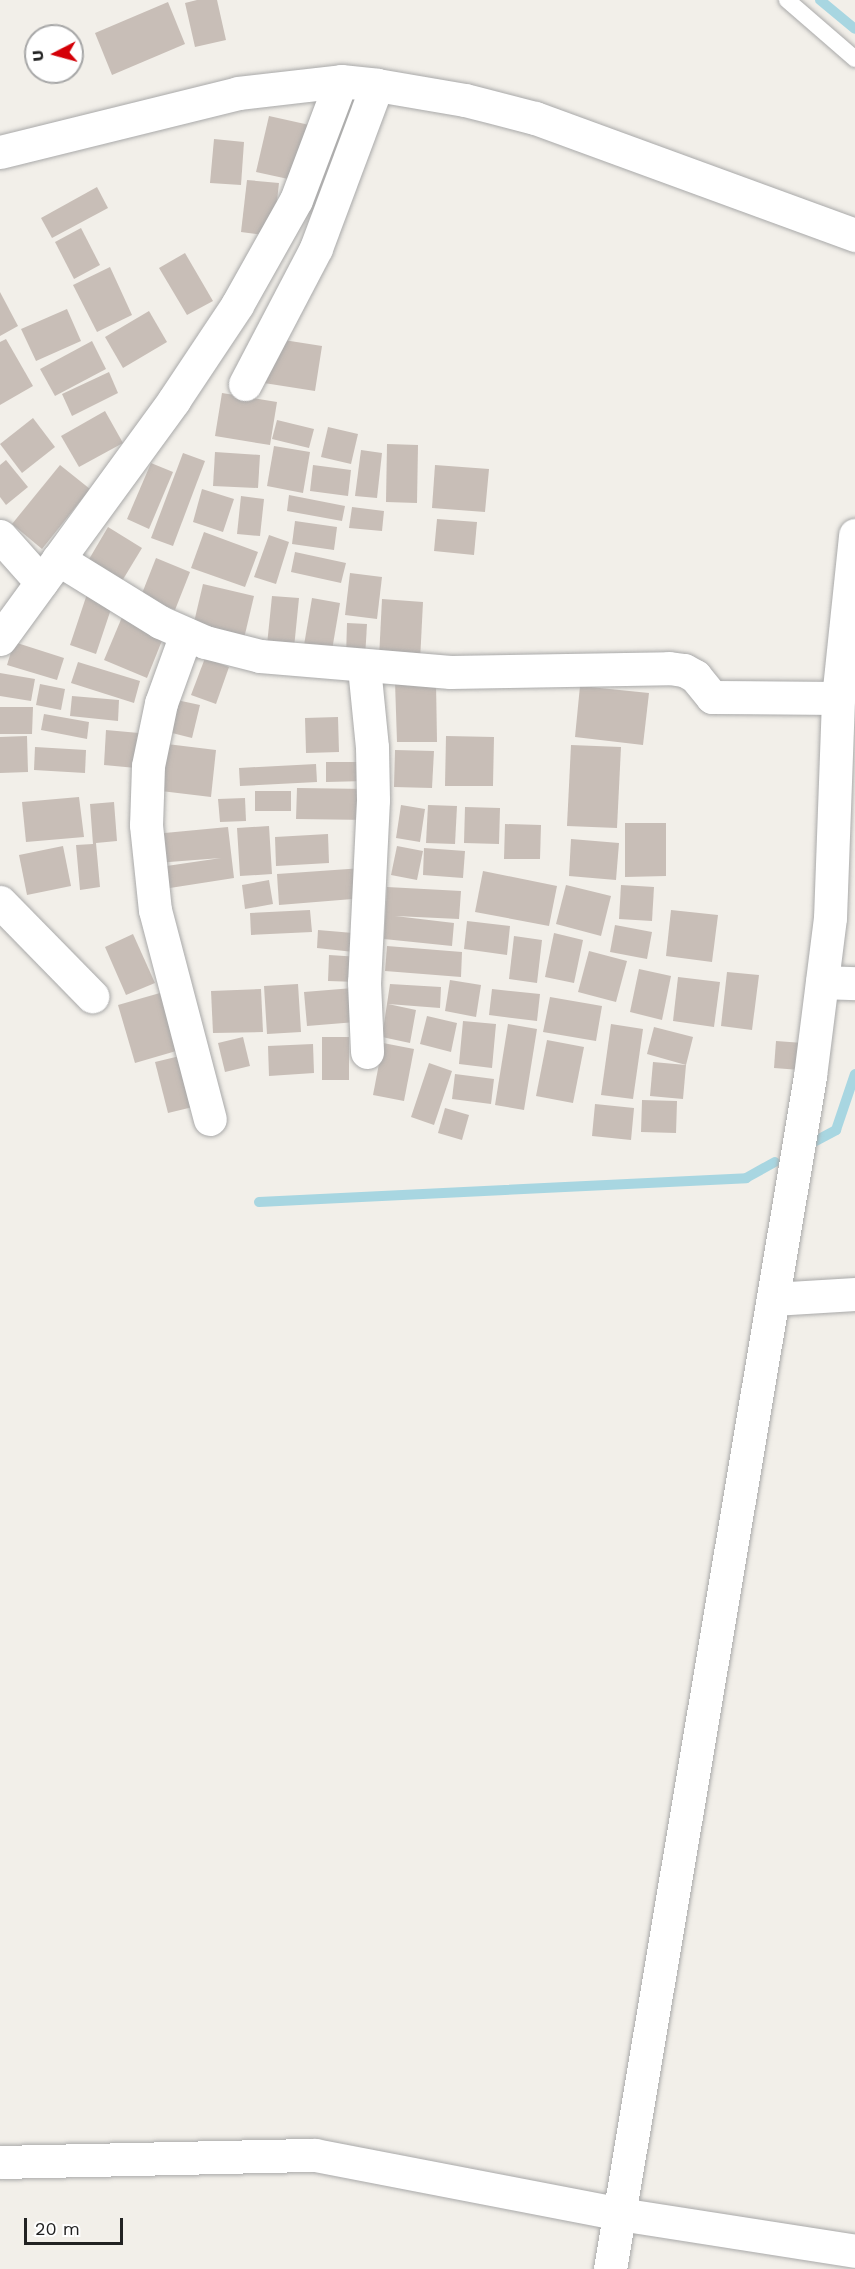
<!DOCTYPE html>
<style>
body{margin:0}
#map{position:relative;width:855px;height:2269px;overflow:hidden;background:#f2efe9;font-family:"Work Sans",sans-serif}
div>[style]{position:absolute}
.stream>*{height:10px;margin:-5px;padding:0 5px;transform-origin:5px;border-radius:5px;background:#a8d6e1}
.building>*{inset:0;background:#c8beb7}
.roads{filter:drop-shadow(0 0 2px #a9a9a9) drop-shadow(0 0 2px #a9a9a9)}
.service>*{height:16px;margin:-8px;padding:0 8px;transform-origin:8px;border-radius:8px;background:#fff}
.minor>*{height:33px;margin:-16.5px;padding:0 16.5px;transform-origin:16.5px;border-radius:16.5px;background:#fff}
span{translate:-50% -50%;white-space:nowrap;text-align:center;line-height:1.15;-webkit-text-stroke:5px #fff;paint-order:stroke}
.north{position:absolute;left:24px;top:24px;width:60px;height:60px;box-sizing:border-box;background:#fff;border:2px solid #a7a7a7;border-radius:50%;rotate:264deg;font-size:16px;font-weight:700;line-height:24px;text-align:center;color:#222}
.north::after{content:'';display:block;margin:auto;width:21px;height:27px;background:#d40007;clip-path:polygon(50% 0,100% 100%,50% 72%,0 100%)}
.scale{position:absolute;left:24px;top:2218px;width:99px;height:27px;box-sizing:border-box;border:3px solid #222;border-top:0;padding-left:8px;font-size:18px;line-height:21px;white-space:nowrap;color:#222;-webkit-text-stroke:4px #fff;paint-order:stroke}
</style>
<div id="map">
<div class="stream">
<i style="left:820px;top:0;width:45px;rotate:39.6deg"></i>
<i style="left:808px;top:1145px;width:32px;rotate:-28deg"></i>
<i style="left:836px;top:1130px;width:59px;rotate:-71.3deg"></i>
<i style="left:259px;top:1202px;width:488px;rotate:-2.8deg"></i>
<i style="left:746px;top:1178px;width:33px;rotate:-29deg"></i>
</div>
<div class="building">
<i style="clip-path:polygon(197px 0,217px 0,226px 40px,195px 47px,185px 3px)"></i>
<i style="clip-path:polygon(168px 2px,185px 44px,112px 75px,95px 33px)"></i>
<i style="clip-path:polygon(269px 116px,314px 126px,302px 182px,256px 172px)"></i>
<i style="clip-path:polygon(214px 139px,244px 142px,241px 185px,210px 183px)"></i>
<i style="clip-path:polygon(247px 180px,279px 183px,273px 236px,241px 232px)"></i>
<i style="clip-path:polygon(97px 187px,108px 208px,52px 238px,41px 218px)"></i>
<i style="clip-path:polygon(81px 228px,100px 265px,74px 279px,55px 242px)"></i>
<i style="clip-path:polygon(185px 253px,213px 301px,187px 315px,159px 268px)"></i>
<i style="clip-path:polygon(110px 267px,132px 315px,97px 332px,73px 285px)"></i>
<i style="clip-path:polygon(0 292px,18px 326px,0 336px)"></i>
<i style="clip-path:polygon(67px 309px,81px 341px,36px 361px,21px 329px)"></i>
<i style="clip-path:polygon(149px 311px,167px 342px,123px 368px,105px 337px)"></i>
<i style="clip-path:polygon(271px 338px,322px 346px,315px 391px,264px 383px)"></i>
<i style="clip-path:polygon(6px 339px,33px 386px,0 405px,0 342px)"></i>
<i style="clip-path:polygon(92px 341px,106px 369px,55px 396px,40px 369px)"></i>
<i style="clip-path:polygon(109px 372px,118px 393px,72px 416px,62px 394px)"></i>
<i style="clip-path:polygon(222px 393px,277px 402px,270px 445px,215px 436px)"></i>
<i style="clip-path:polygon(105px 411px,123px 443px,79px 467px,61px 436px)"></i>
<i style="clip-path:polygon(33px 418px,55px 447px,22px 473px,0 444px)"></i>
<i style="clip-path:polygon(277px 420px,314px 429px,309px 448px,272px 439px)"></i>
<i style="clip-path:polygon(328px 427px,358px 434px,351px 464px,321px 457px)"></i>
<i style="clip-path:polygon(387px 444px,418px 445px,417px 503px,386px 502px)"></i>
<i style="clip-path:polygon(274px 446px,310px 452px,303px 493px,267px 486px)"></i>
<i style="clip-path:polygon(361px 450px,382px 453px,377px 498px,355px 496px)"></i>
<i style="clip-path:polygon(215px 452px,260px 455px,258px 488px,213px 486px)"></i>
<i style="clip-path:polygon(183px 453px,205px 461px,173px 546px,151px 538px)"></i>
<i style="clip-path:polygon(6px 460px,28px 487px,6px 505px,0 497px,0 465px)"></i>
<i style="clip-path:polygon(151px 463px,173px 472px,149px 529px,127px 519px)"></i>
<i style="clip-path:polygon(60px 465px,90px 489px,42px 549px,12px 524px)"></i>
<i style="clip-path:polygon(313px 465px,351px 470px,348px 496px,310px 491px)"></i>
<i style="clip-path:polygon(435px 465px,489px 469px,485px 512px,432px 508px)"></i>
<i style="clip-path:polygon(202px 489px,234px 499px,223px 532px,193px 522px)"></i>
<i style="clip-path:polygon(289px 495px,345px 506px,342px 521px,287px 511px)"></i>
<i style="clip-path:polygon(241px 496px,264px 499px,260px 536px,237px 534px)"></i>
<i style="clip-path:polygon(352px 507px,384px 511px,382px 531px,349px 528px)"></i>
<i style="clip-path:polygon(437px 519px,477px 522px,474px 555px,434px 551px)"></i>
<i style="clip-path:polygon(295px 521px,337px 527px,334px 550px,292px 544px)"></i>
<i style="clip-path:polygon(108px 527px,142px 548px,119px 586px,85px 566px)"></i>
<i style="clip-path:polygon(204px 532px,258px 552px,245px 587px,191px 568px)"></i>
<i style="clip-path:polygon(269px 535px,289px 542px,276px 584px,254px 577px)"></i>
<i style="clip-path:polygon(295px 552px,346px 563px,341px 583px,291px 572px)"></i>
<i style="clip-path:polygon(156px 558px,190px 572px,175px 610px,141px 596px)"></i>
<i style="clip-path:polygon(350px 573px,382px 577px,377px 619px,345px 615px)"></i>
<i style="clip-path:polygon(203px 584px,254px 596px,242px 647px,191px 635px)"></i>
<i style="clip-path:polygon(87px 594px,113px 603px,96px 654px,70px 645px)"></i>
<i style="clip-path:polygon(272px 596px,299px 598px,294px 648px,267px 645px)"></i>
<i style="clip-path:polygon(312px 598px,340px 603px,331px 656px,303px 651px)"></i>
<i style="clip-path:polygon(382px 599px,423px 602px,420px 661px,379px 658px)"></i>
<i style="clip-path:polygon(125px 610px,167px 628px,147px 678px,104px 660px)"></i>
<i style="clip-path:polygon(347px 623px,367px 624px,365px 658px,346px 657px)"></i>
<i style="clip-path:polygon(14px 642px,64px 658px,57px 680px,7px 665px)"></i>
<i style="clip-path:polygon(205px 658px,229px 667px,216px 704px,191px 695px)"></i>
<i style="clip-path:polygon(78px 662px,140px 681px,134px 703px,71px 683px)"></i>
<i style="clip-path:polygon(0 673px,35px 679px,31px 701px,0 696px)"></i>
<i style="clip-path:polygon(395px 682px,436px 682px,437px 742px,397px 742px)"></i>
<i style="clip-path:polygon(40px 684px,65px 689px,61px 710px,36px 705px)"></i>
<i style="clip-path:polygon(580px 686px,649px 693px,643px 745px,575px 737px)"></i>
<i style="clip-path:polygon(72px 696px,119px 700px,118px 721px,70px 716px)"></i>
<i style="clip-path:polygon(172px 699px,200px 705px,192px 738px,164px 731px)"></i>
<i style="clip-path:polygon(0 707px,33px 707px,32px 734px,0 734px)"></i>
<i style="clip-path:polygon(44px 714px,89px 722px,87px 739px,41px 730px)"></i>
<i style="clip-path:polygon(338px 717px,339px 752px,306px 753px,305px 718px)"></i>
<i style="clip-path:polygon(106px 730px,139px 733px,136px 768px,104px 765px)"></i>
<i style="clip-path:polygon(27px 736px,28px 772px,0 773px,0 737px)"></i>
<i style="clip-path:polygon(446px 736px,494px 737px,493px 786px,445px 786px)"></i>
<i style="clip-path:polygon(167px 744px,216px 750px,211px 797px,161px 791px)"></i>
<i style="clip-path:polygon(571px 745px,621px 747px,617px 828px,567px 826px)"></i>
<i style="clip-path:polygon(35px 747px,86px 750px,85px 773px,34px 770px)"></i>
<i style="clip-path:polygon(395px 750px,434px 751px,432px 788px,394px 787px)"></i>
<i style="clip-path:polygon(326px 762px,365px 762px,366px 781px,326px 782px)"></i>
<i style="clip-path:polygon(316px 764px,317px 782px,240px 786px,239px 768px)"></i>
<i style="clip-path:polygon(297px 788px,369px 789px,369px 820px,296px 819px)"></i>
<i style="clip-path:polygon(255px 791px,291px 791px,291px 811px,255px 811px)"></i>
<i style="clip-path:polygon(79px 797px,84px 837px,26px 842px,22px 802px)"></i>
<i style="clip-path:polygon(245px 798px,246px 821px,220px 822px,218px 799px)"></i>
<i style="clip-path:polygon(114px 802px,117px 841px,96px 843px,100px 887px,80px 890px,76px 845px,93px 844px,90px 804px)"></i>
<i style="clip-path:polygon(401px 805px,425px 809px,420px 842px,396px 838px)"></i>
<i style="clip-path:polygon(428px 805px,457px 806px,455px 844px,426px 843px)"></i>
<i style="clip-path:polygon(465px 807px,500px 808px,499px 844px,464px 843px)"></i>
<i style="clip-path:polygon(625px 823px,666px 823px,666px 876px,625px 877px)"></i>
<i style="clip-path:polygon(505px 824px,541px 825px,540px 859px,504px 859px)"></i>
<i style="clip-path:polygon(269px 826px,272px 874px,240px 876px,237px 828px)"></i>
<i style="clip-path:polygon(228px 827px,234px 878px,157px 890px,153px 868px,221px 858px,156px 863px,154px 834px)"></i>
<i style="clip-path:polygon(328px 834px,329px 863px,276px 866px,275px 837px)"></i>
<i style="clip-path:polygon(571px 839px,619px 843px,616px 880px,569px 876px)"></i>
<i style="clip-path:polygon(63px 846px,71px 886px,27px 895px,19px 855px)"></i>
<i style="clip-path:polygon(397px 846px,423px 851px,417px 880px,391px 875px)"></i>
<i style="clip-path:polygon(424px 848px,465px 851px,463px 878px,423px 875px)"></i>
<i style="clip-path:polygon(363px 868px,365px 898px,279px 905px,277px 874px)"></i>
<i style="clip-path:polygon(483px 871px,557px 886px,549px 926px,475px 912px)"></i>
<i style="clip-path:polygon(269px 880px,273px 904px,245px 909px,242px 885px)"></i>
<i style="clip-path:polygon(566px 885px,611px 896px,601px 936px,556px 924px)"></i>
<i style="clip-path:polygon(621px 885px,654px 887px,652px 921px,619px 919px)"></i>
<i style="clip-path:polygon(387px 887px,461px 891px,459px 919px,395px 916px,454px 923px,452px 946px,384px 939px)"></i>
<i style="clip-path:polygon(310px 910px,312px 932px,251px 935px,250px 913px)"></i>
<i style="clip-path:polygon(671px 910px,718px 915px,712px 962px,666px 956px)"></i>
<i style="clip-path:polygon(467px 921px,510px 926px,507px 955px,464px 949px)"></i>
<i style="clip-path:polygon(615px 925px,652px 932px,647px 959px,610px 952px)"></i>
<i style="clip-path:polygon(318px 930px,365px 934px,363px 953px,317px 948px)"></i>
<i style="clip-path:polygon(554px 933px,583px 940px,574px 983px,545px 977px)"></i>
<i style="clip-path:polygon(133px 934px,155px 983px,126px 995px,105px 947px)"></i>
<i style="clip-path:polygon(514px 936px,542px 940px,537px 983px,509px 979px)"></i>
<i style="clip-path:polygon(387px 946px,462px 952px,461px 977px,385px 971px)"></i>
<i style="clip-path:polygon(589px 951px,627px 961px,616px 1002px,578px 992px)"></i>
<i style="clip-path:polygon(329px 955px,360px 957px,358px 982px,328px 981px)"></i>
<i style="clip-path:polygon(639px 969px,671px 976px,662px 1020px,630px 1012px)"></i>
<i style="clip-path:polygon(727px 972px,759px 975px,752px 1030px,721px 1026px)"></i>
<i style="clip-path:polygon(678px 977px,720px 982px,714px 1027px,673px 1021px)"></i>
<i style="clip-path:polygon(450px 980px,481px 985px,476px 1017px,445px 1011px)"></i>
<i style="clip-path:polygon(298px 984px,301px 1032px,267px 1034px,264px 986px)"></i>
<i style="clip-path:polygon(390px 984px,441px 987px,440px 1008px,388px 1004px,416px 1010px,410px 1043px,382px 1037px)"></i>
<i style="clip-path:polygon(353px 988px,356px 1022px,307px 1026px,304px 992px)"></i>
<i style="clip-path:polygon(261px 989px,263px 1032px,213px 1033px,211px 991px)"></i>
<i style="clip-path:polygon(492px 989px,540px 994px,537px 1021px,489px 1015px)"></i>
<i style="clip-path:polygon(167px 991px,183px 1049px,135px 1063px,118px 1005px)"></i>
<i style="clip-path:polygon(550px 997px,602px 1006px,596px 1041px,543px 1032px)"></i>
<i style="clip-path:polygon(427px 1016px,457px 1023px,451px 1052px,420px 1044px)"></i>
<i style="clip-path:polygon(463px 1021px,496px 1024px,492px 1068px,459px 1064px)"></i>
<i style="clip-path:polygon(508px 1024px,537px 1029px,524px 1110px,495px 1105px)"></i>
<i style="clip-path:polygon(611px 1024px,643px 1029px,633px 1099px,601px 1095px)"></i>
<i style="clip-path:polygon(654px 1027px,693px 1037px,686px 1065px,647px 1054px)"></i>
<i style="clip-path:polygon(243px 1037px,250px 1066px,225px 1072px,218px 1043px)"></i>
<i style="clip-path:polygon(322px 1037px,349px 1037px,349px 1080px,322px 1080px)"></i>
<i style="clip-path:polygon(547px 1040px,584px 1047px,573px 1103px,536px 1096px)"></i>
<i style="clip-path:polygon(776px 1041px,803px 1043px,800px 1070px,774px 1068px)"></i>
<i style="clip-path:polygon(383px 1043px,414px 1049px,404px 1101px,373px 1095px)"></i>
<i style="clip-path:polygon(313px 1044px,314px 1073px,269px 1076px,268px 1046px)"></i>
<i style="clip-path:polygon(184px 1055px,197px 1106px,168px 1113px,155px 1062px)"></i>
<i style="clip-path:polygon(653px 1062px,686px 1065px,683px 1099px,650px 1096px)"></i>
<i style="clip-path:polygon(429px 1063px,452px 1071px,434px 1125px,411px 1117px)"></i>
<i style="clip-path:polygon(455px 1074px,494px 1079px,491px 1104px,452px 1099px)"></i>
<i style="clip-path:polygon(642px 1100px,677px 1101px,676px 1133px,641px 1132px)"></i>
<i style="clip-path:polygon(595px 1104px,634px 1108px,631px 1140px,592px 1136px)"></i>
<i style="clip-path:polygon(445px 1108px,469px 1115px,462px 1140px,438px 1133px)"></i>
</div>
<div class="roads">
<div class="service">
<i style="left:787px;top:0;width:90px;rotate:40.9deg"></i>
</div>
<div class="minor">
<i style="left:0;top:152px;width:245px;rotate:-13.9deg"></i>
<i style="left:238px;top:93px;width:104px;rotate:-6.6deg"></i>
<i style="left:341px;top:81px;width:36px;rotate:6deg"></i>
<i style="left:377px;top:85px;width:89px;rotate:9.7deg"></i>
<i style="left:465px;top:100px;width:72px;rotate:14.4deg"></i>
<i style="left:535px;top:118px;width:341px;rotate:20.1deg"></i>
<i style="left:245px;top:384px;width:153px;rotate:-62.4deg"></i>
<i style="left:316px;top:248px;width:174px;rotate:-69.5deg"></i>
<i style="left:0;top:536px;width:62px;rotate:48.3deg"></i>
<i style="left:58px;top:559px;width:120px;rotate:31.7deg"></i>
<i style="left:160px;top:622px;width:49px;rotate:24deg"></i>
<i style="left:205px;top:642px;width:57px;rotate:14.3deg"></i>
<i style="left:260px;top:656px;width:191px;rotate:4.8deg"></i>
<i style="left:450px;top:672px;width:219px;rotate:-1deg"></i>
<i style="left:669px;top:668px;width:15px;rotate:8deg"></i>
<i style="left:684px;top:670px;width:13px;rotate:29deg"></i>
<i style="left:695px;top:676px;width:27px;rotate:51deg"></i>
<i style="left:712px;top:697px;width:126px;rotate:0.5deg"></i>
<i style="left:186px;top:634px;width:73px;rotate:109.9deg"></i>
<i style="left:161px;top:703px;width:64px;rotate:101.7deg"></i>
<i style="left:148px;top:766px;width:59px;rotate:91.9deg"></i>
<i style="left:146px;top:825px;width:85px;rotate:84deg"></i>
<i style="left:155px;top:910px;width:216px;rotate:75.3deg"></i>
<i style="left:0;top:639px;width:296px;rotate:-53.9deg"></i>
<i style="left:174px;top:400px;width:114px;rotate:-56.4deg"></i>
<i style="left:237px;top:305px;width:120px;rotate:-60.7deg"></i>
<i style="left:296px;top:200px;width:127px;rotate:-69.3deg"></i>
<i style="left:364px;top:667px;width:80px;rotate:84.3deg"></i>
<i style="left:372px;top:747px;width:53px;rotate:88.9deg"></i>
<i style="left:373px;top:800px;width:182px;rotate:92.8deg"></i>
<i style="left:364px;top:982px;width:70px;rotate:87.5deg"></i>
<i style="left:0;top:902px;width:132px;rotate:45.6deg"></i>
<i style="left:822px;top:982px;width:33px;rotate:2deg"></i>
<i style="left:773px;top:1299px;width:82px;rotate:-3.5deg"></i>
<i style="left:0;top:2162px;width:315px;rotate:-1.3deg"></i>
<i style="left:315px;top:2155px;width:311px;rotate:10.9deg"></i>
<i style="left:620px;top:2214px;width:238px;rotate:8.9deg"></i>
<i style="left:610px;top:2269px;width:1210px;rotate:-80.48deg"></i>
<i style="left:810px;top:1076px;width:159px;rotate:-82.8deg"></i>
<i style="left:830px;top:918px;width:220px;rotate:-87.9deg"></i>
<i style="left:838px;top:698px;width:164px;rotate:-84deg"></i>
</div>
</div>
<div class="north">U</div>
<div class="scale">20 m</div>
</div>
